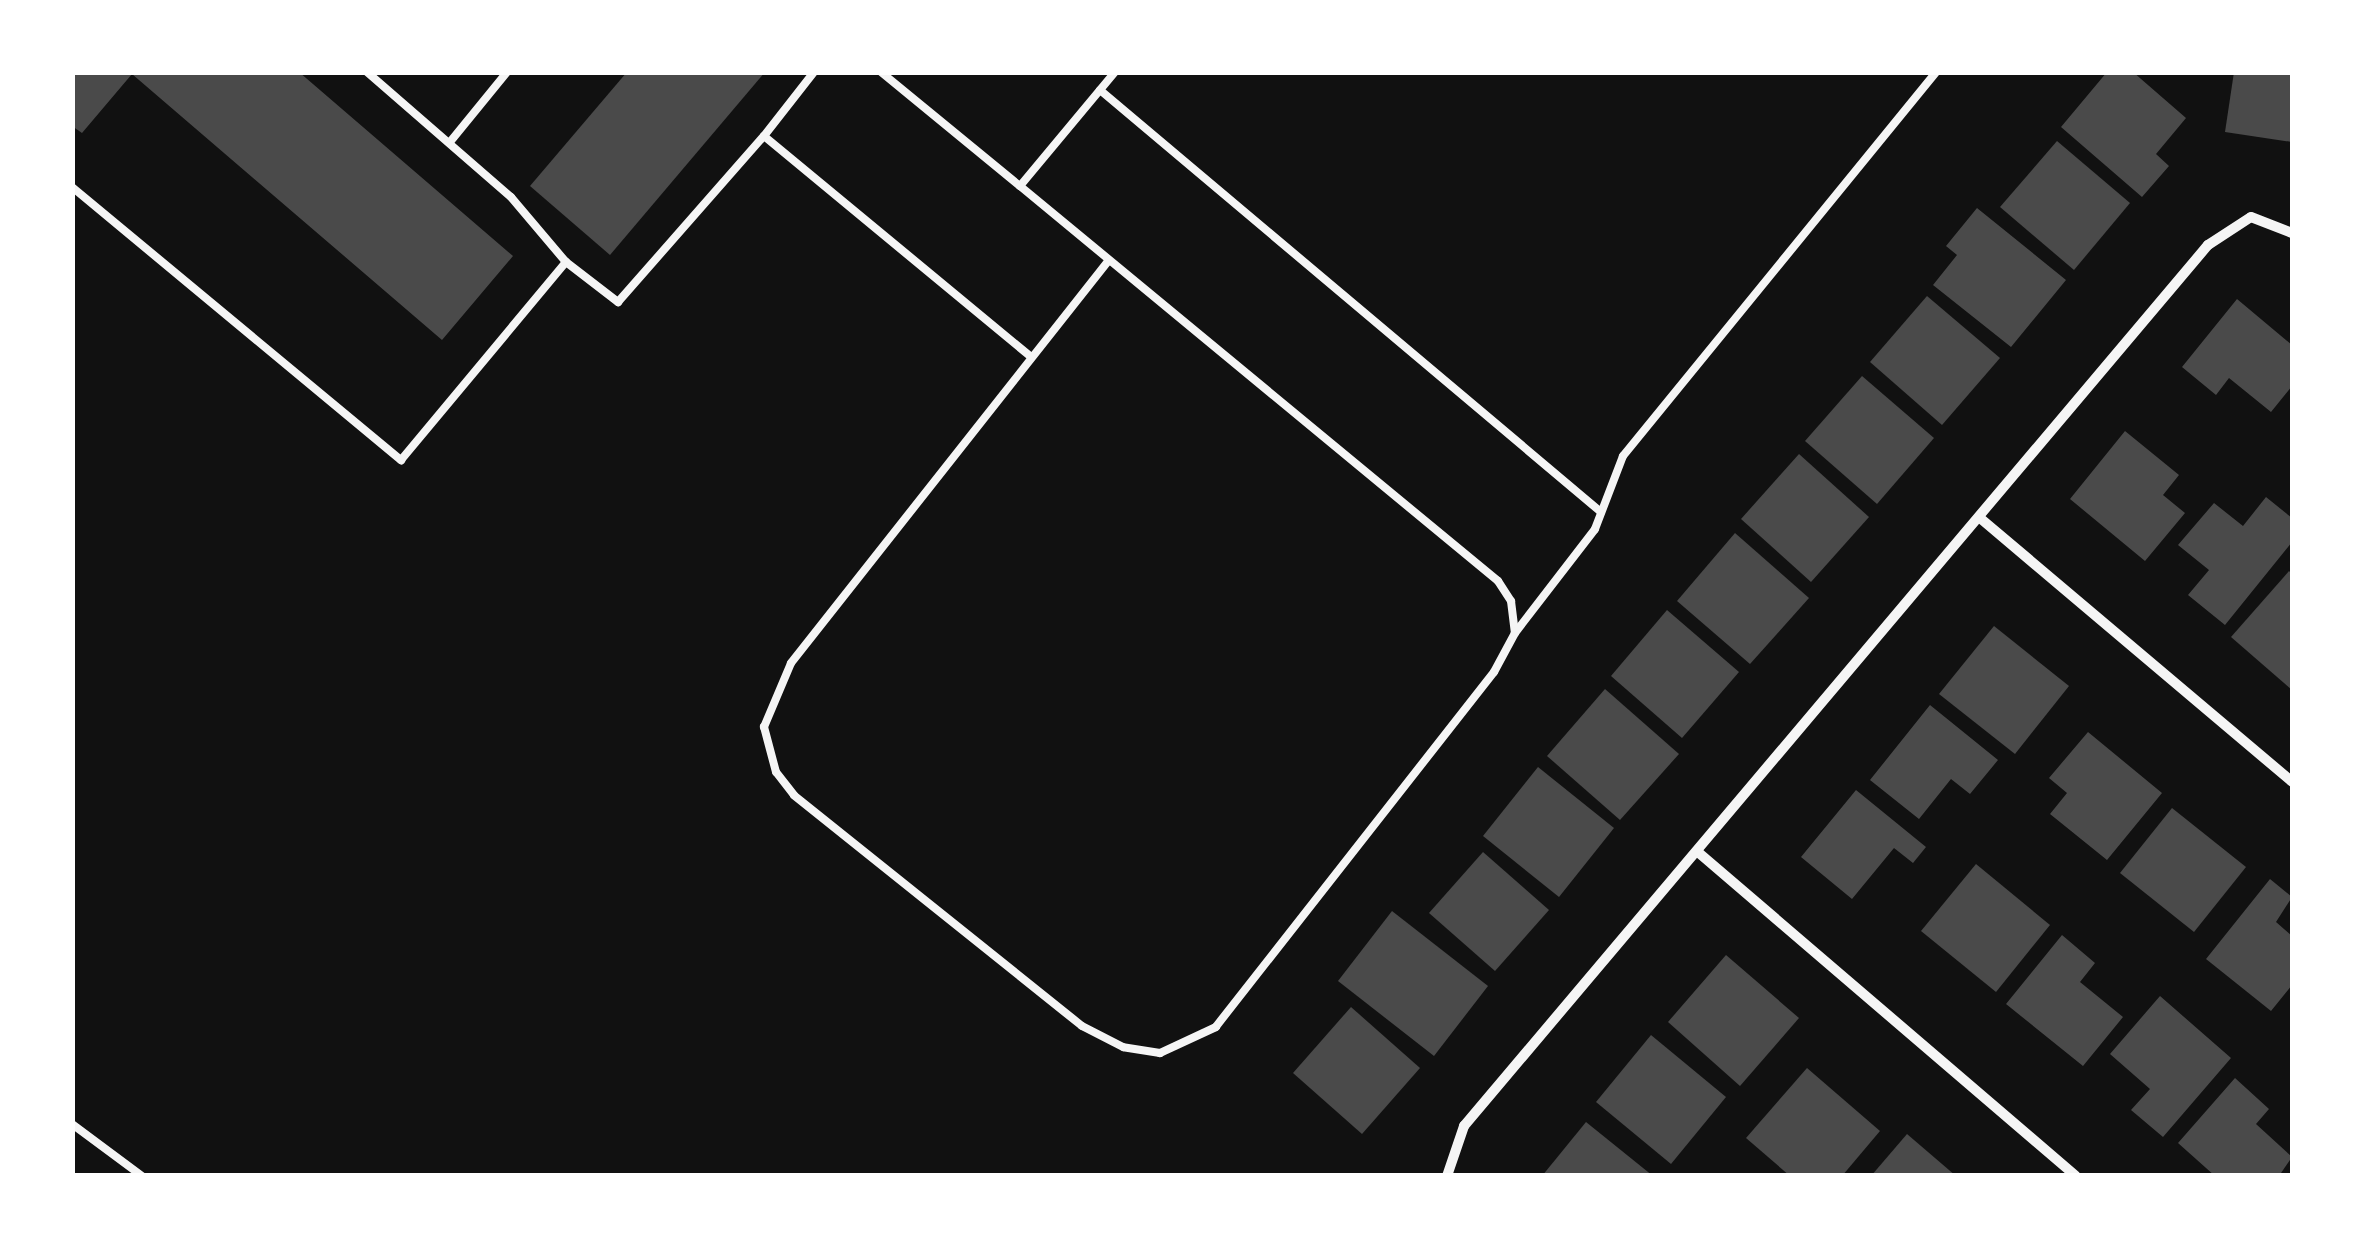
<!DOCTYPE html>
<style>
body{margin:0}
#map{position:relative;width:2365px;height:1248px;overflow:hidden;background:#111;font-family:"Archivo Narrow",sans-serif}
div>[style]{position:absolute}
.building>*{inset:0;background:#4a4a4a}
.service>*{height:8px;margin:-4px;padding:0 4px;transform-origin:4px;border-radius:4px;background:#f5f5f5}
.minor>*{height:10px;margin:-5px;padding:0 5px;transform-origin:5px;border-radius:5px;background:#f5f5f5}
span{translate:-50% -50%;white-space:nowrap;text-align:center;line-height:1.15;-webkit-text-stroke:10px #fff;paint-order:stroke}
.frame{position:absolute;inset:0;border:75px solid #fff;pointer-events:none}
</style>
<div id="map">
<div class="building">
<i style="clip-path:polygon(72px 72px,299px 72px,513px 256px,442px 340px,132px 74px,82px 133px,72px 126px)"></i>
<i style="clip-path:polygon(627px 72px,765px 72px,610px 255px,530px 186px)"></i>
<i style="clip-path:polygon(2107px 72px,2133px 72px,2186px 118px,2156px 154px,2169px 166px,2142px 197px,2061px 127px)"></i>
<i style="clip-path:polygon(2234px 72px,2292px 72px,2292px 142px,2225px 132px)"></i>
<i style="clip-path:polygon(2057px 141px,2130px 203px,2074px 270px,2000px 207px)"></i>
<i style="clip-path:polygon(1977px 208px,2066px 280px,2011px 347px,1933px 285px,1957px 255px,1946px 246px)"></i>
<i style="clip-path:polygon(1927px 296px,2000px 358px,1942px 425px,1870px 362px)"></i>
<i style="clip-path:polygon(2237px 299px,2292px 345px,2292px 386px,2271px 412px,2229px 378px,2216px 395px,2182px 367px)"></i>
<i style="clip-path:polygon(1862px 376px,1934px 438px,1877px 504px,1805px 441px)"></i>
<i style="clip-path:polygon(2125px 431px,2179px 475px,2163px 495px,2185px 513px,2145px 561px,2070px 499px)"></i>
<i style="clip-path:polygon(1799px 454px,1869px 517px,1811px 582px,1741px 519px)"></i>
<i style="clip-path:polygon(2266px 497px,2292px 518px,2292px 542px,2225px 625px,2188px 595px,2209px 570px,2178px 545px,2214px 503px,2243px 526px)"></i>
<i style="clip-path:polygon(1735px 533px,1809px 598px,1750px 664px,1677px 601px)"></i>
<i style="clip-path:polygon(2289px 571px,2292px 574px,2292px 690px,2231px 637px)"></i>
<i style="clip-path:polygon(1667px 610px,1739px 672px,1682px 738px,1611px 676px)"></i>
<i style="clip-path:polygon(1994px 626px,2069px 686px,2015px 754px,1939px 694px)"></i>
<i style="clip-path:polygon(1605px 689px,1679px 754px,1620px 820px,1547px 756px)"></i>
<i style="clip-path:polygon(1930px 705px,1998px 760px,1970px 794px,1951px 779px,1919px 819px,1870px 780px)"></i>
<i style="clip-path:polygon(2088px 732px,2162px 793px,2107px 860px,2050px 814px,2067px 793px,2049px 778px)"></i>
<i style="clip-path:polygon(1538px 767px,1614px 828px,1559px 897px,1483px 836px)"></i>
<i style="clip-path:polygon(1856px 790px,1926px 847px,1913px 863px,1894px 848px,1852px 899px,1801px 857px)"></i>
<i style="clip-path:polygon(2172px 808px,2246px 867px,2194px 932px,2120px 873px)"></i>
<i style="clip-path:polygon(1483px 852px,1549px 910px,1495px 971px,1429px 913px)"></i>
<i style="clip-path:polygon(1976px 864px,2050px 925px,1996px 992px,1921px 931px)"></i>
<i style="clip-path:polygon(2270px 879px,2292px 897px,2276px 922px,2292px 936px,2292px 985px,2271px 1011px,2206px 959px)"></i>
<i style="clip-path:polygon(1392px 911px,1488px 986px,1434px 1056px,1338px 981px)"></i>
<i style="clip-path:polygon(2062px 935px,2095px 963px,2080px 982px,2123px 1017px,2083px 1066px,2006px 1004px)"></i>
<i style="clip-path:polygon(1726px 955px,1799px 1018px,1740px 1086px,1668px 1022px)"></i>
<i style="clip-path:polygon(2160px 996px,2231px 1058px,2163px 1137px,2131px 1110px,2150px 1089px,2110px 1054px)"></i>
<i style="clip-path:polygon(1351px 1007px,1420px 1068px,1362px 1134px,1293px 1073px)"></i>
<i style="clip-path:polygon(1651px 1035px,1726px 1097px,1671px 1164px,1596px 1102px)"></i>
<i style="clip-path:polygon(1807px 1068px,1880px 1131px,1842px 1176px,1790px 1176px,1746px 1138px)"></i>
<i style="clip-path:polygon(2235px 1078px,2269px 1109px,2256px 1124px,2292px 1157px,2279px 1176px,2215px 1176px,2178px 1143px)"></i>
<i style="clip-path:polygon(1586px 1122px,1653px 1176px,1542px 1176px)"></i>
<i style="clip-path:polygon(1907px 1134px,1956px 1176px,1871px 1176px)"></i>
</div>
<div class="service">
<i style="left:367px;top:72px;width:191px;rotate:41deg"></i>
<i style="left:511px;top:197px;width:85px;rotate:49.8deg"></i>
<i style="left:814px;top:72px;width:81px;rotate:128deg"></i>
<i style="left:764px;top:136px;width:347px;rotate:39.6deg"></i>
<i style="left:881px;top:72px;width:180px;rotate:39.4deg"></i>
<i style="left:1020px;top:186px;width:620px;rotate:39.57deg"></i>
<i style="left:1498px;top:581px;width:24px;rotate:57deg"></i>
<i style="left:1511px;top:601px;width:32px;rotate:83deg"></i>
<i style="left:1515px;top:633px;width:44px;rotate:118.3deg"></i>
<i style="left:1494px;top:672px;width:451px;rotate:128.1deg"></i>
<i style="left:1216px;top:1027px;width:62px;rotate:155.1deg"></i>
<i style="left:1160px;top:1053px;width:37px;rotate:-171deg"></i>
<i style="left:1123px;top:1047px;width:46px;rotate:-152.9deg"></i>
<i style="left:1082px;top:1026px;width:369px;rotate:-141.3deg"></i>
<i style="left:794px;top:795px;width:29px;rotate:-128deg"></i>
<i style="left:776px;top:772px;width:47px;rotate:-104.9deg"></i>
<i style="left:764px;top:727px;width:69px;rotate:-67.1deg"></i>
<i style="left:791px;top:663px;width:513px;rotate:-51.72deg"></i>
<i style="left:1100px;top:90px;width:655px;rotate:40.11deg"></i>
<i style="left:450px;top:142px;width:90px;rotate:-50.8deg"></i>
<i style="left:1020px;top:186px;width:148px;rotate:-50.2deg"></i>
<i style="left:72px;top:187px;width:428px;rotate:39.7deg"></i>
<i style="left:401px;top:460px;width:258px;rotate:-50.2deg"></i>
<i style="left:566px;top:262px;width:66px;rotate:37.6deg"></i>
<i style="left:618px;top:302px;width:221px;rotate:-48.7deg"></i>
<i style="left:1515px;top:633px;width:131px;rotate:-52.4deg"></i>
<i style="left:1595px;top:529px;width:78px;rotate:-69deg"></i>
<i style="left:1623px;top:456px;width:495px;rotate:-50.8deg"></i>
<i style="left:72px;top:1124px;width:87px;rotate:36.6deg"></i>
</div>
<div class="minor">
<i style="left:1980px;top:518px;width:409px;rotate:40.2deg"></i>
<i style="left:1699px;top:853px;width:496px;rotate:40.6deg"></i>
<i style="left:1447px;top:1176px;width:53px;rotate:-71.2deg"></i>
<i style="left:1464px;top:1126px;width:1153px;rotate:-49.82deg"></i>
<i style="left:2208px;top:245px;width:51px;rotate:-33.1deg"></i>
<i style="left:2251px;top:217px;width:44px;rotate:21.3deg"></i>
</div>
<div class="frame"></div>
</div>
